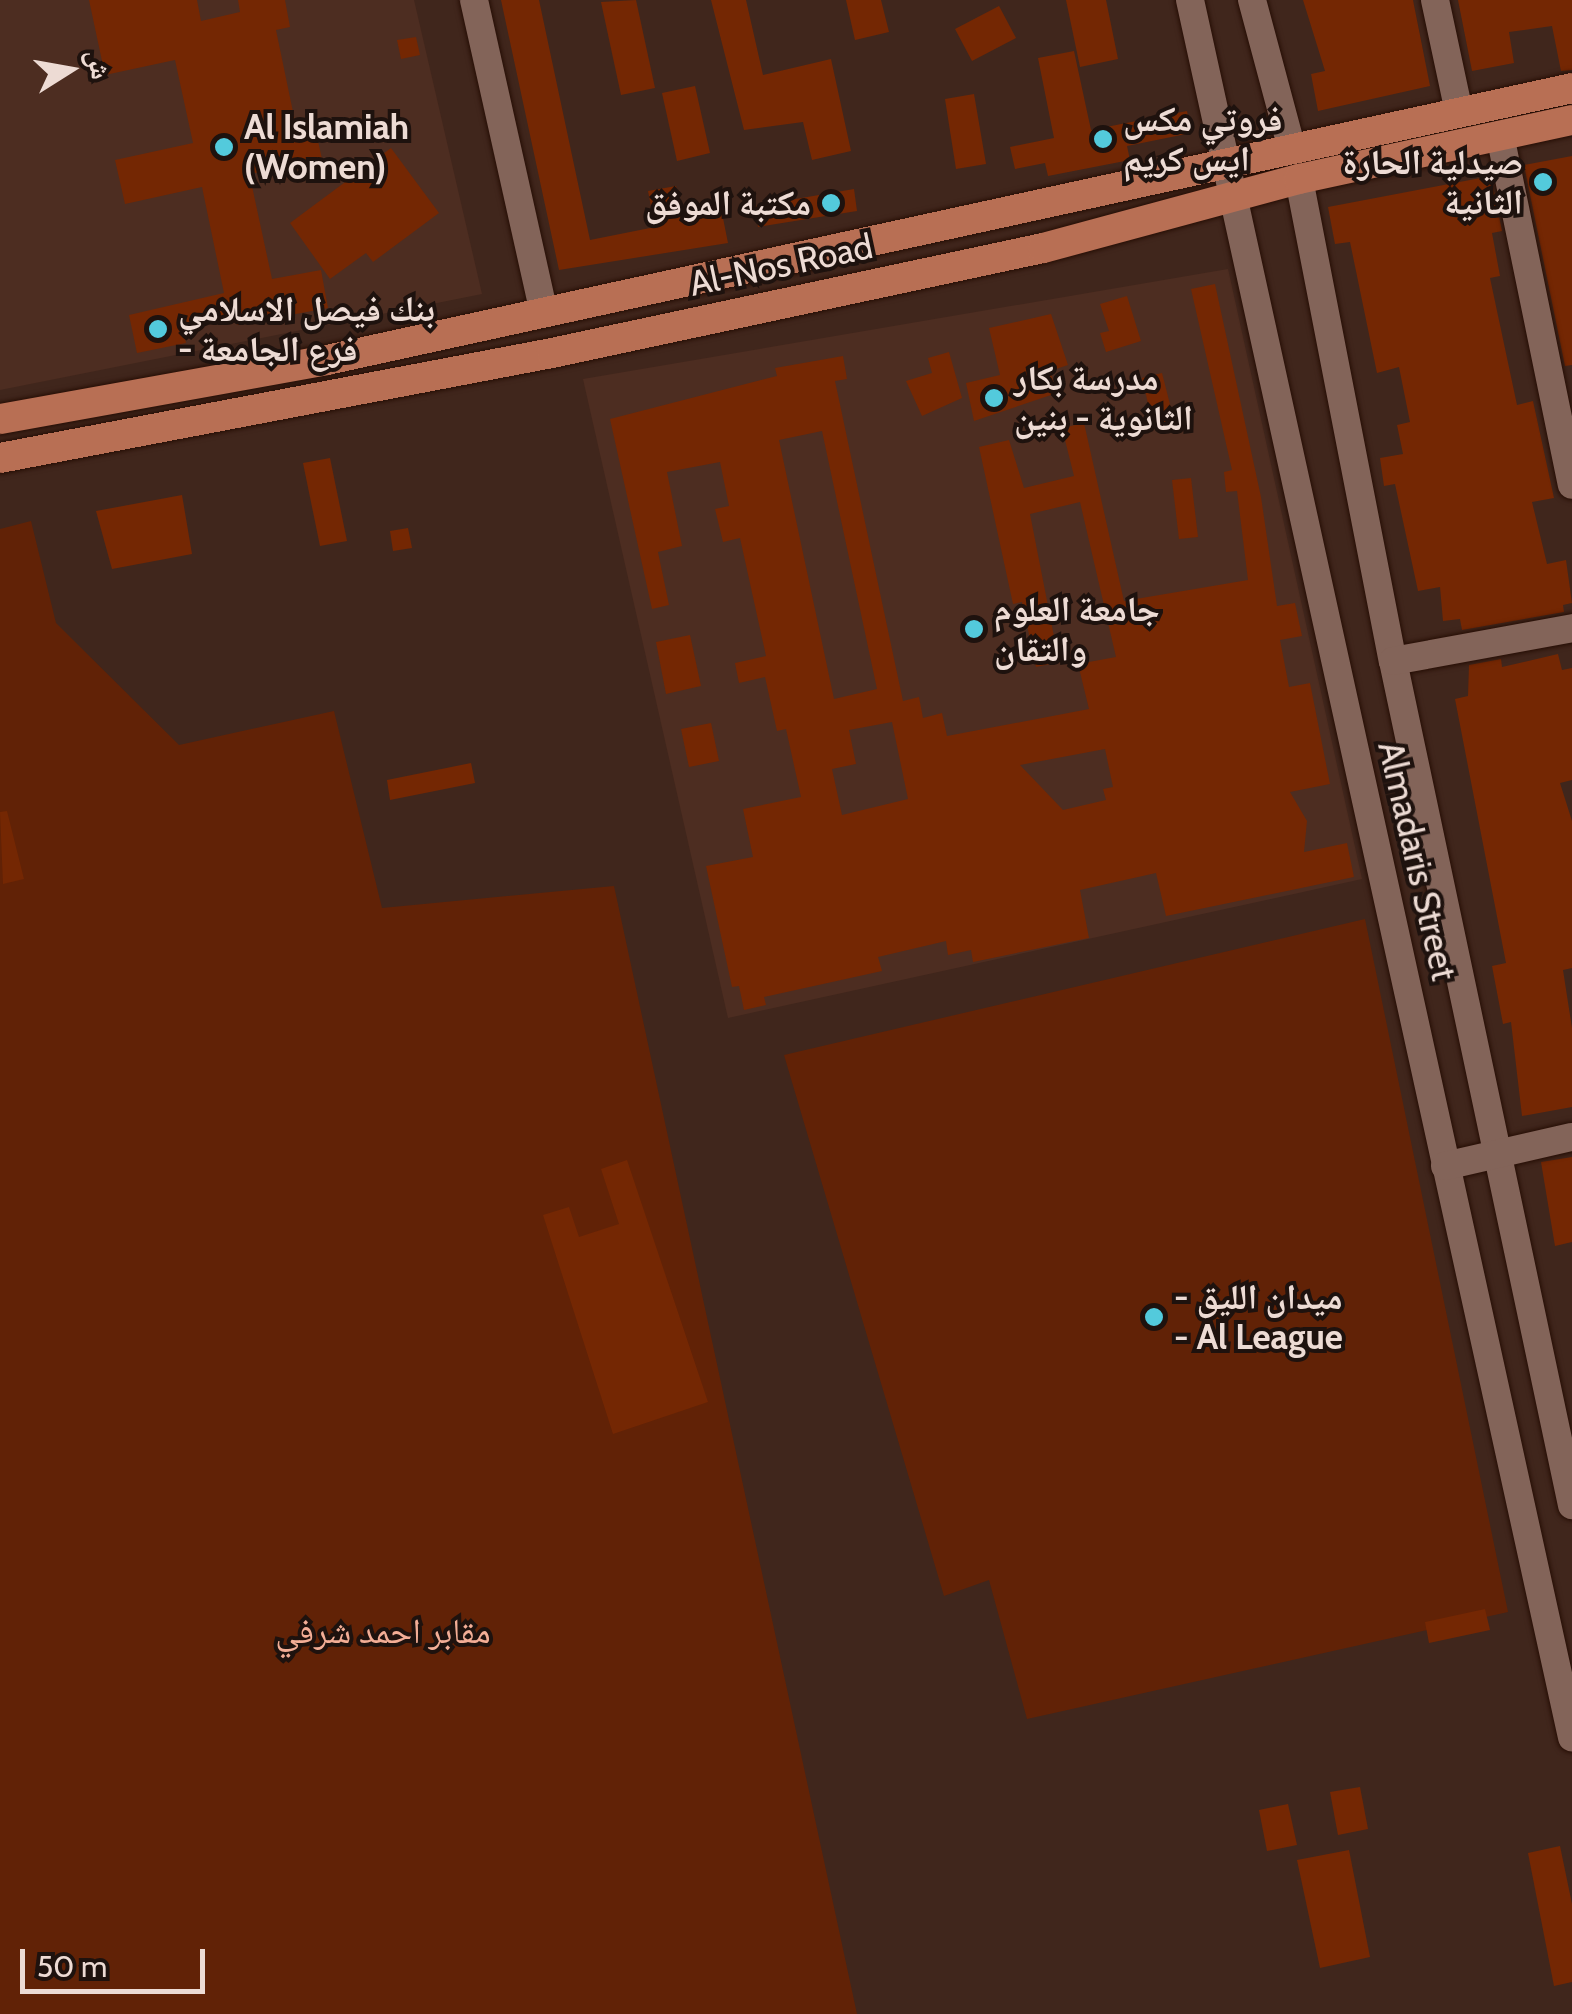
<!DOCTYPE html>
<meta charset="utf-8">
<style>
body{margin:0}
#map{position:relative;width:1572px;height:2014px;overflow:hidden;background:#40261c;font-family:Cabin,"Noto Naskh Arabic",sans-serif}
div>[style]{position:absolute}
.built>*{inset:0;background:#4d2d21}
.green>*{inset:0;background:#612206}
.building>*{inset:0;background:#742703}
.roads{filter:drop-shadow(0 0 2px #260e05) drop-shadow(0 0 2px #260e05)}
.minor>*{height:28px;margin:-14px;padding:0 14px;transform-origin:14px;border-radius:14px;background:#836459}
.major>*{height:30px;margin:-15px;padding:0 15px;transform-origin:15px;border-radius:15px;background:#b86f54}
.dots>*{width:28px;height:28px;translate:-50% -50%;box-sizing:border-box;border:5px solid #1e120e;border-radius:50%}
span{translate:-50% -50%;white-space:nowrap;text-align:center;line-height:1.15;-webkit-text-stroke:8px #1e120e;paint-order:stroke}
.poi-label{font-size:35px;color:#eddbd4;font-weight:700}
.left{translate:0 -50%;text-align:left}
.right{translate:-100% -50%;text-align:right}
.street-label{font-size:35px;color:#eddbd4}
.park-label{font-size:35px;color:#f3ae96}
.north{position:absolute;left:20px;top:20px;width:100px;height:100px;-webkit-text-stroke:8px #1e120e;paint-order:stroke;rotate:79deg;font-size:28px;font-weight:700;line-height:40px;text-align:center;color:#eddbd4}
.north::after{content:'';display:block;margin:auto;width:35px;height:45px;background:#eddbd4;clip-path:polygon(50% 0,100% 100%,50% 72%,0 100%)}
.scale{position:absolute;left:20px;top:1949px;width:185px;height:45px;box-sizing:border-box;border:5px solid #eddbd4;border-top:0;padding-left:12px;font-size:30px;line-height:35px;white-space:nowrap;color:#eddbd4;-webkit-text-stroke:8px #1e120e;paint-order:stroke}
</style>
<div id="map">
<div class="built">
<i style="clip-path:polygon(0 0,414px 0,482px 294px,0 390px)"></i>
<i style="clip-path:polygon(1228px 269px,1362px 879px,728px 1018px,583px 379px)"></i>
</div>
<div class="green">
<i style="clip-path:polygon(31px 521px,56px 623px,179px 745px,334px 711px,382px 908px,614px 886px,857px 2014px,0 2014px,0 529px)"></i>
<i style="clip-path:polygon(1365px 919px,1508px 1612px,1027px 1719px,989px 1580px,944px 1596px,784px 1055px)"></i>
</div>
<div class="building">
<i style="clip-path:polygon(89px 0,197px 0,201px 21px,240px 12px,238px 0,285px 0,290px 27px,276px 30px,298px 136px,316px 132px,322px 159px,255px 173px,247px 163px,272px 279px,321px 270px,328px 308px,237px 325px,236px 314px,182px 326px,186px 343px,137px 353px,129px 315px,224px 293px,202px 187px,125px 204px,115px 160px,193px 143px,175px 60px,105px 75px)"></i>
<i style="clip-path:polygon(501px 0,539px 0,590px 240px,655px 227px,648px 191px,676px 186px,682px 221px,722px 213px,728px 243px,559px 270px)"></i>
<i style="clip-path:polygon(636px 0,655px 88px,621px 95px,601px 2px)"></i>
<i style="clip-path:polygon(711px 0,746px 0,763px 75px,831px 59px,851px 151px,812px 160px,803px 122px,744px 130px)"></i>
<i style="clip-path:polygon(846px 0,881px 0,889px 32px,855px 40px)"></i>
<i style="clip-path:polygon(1066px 0,1106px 0,1118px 59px,1080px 67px)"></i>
<i style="clip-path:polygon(1303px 0,1413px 0,1430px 86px,1318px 111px,1311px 74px,1325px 71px)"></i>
<i style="clip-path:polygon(1458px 0,1572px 0,1572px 70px,1561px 71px,1552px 26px,1509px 32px,1514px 63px,1472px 71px)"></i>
<i style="clip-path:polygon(999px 6px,1016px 38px,972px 61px,955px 29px)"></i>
<i style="clip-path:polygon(416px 37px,420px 55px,401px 59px,397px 40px)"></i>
<i style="clip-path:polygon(1074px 51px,1091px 130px,1187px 111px,1191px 133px,1127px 146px,1130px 160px,1048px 176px,1045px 163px,1015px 169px,1010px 147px,1054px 138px,1038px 58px)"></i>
<i style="clip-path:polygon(695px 86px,710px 153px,677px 161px,662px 93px)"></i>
<i style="clip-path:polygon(974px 94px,986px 164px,956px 169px,945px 99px)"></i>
<i style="clip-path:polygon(391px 148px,439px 213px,373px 262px,366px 253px,330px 279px,290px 223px)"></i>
<i style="clip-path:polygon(1572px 156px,1572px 365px,1565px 366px,1524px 165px)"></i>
<i style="clip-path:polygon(1491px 176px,1502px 231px,1492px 233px,1500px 276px,1490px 278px,1517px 405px,1533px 401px,1554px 498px,1532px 502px,1547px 564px,1566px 560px,1572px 603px,1563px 605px,1564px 612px,1462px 630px,1460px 619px,1443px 621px,1440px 587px,1418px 591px,1395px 484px,1384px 486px,1380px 458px,1403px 454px,1397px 425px,1410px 422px,1399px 367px,1377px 373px,1350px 242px,1335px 244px,1328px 207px)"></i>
<i style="clip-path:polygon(854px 189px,857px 211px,758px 227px,755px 206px)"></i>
<i style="clip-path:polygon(evenodd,1215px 284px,1261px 497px,1277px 606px,1295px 603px,1302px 636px,1280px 640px,1289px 687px,1310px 683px,1330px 784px,1290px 792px,1307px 821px,1304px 852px,1347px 843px,1354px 877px,1166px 916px,1156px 873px,1080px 890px,1089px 938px,973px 962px,971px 950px,948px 955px,946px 941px,878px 957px,882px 971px,764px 997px,766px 1005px,744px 1010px,739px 986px,732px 987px,706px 866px,753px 857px,743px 809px,801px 797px,786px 729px,777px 731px,765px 677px,739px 683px,735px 663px,766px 656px,740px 538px,723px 542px,715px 509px,729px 506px,720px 462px,667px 472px,682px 546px,658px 552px,669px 605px,652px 609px,610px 419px,777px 376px,775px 368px,843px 356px,847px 379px,835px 381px,903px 701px,919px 697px,923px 718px,942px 713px,947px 736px,1089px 709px,1078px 664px,1116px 657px,1080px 502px,1030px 514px,1059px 662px,1036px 667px,1022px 602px,1013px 604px,979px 447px,1009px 440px,1024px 488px,1074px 476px,1062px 428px,1084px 423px,1124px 601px,1248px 580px,1237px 491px,1226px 492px,1224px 472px,1232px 470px,1191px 289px,1215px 284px,822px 431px,877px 689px,834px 699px,779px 440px,822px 431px,1215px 284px,892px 722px,908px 799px,842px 815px,832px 769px,856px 764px,849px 730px,892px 722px,1215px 284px,1105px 749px,1113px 787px,1103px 789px,1106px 800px,1063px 810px,1020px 765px,1105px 749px)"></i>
<i style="clip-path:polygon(1127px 296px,1141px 341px,1106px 352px,1100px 333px,1109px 331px,1100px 304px)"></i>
<i style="clip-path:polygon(1051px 314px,1068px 365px,1050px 371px,1057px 393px,974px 421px,966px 383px,1000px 375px,989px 328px)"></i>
<i style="clip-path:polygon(949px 352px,962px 398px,922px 416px,906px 381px,932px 373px,928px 358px)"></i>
<i style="clip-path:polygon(1162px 373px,1175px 424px,1154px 429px,1142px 378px)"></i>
<i style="clip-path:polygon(330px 458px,347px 541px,320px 546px,303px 463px)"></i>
<i style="clip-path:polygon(1191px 478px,1198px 537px,1179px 539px,1172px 480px)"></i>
<i style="clip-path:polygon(182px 495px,192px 554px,112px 569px,96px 511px)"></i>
<i style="clip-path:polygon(408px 528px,412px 548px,393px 551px,390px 531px)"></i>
<i style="clip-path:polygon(690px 635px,701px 686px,666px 694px,656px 642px)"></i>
<i style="clip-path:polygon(1558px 654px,1562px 670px,1572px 668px,1572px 780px,1560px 783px,1572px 821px,1572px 968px,1563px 970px,1572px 1028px,1572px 1107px,1522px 1116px,1511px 1022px,1503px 1024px,1492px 966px,1506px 963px,1455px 699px,1468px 696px,1469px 665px,1501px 659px,1502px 667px)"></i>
<i style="clip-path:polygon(711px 723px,719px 761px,689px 767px,681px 729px)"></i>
<i style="clip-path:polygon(471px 763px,475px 783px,390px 800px,387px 780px)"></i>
<i style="clip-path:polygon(7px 811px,24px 879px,3px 884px,0 812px)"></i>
<i style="clip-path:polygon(1572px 1157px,1572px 1242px,1555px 1246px,1541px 1162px)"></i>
<i style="clip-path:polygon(627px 1160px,708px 1402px,613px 1434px,543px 1215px,569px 1207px,579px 1237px,619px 1224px,601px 1169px)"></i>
<i style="clip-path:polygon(1485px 1609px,1490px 1630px,1429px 1643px,1425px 1622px)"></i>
<i style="clip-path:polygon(1360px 1787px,1368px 1829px,1338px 1835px,1330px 1792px)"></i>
<i style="clip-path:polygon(1288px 1804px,1297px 1845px,1267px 1851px,1259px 1810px)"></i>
<i style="clip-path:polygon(1560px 1846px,1572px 1904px,1572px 1982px,1554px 1986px,1528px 1853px)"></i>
<i style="clip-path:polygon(1349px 1850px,1370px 1957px,1320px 1968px,1297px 1860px)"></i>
</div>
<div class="roads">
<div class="minor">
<i style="left:474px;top:0;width:320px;rotate:77.4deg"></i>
<i style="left:1190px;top:0;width:1779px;rotate:77.6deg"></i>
<i style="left:1252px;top:0;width:151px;rotate:75deg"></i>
<i style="left:1435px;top:0;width:115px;rotate:77.9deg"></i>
<i style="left:1500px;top:135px;width:357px;rotate:78.4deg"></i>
<i style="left:1299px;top:179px;width:491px;rotate:79deg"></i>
<i style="left:1393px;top:661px;width:863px;rotate:78.03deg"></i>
<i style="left:1393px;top:661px;width:182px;rotate:-10.4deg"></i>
<i style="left:1445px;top:1166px;width:130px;rotate:-12.9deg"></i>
</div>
<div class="major">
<i style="left:0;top:419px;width:332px;rotate:-10.2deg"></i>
<i style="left:327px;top:360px;width:1274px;rotate:-12.32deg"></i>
<i style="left:0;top:458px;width:562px;rotate:-10.77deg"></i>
<i style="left:552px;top:353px;width:502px;rotate:-12.07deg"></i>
<i style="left:1043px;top:248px;width:265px;rotate:-15.1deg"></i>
<i style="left:1299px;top:179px;width:279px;rotate:-12.2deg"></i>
</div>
</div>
<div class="dots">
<i style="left:1103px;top:139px;background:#53cadc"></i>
<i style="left:224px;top:147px;background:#53cadc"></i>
<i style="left:1543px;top:182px;background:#53cadc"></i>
<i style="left:831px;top:203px;background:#53cadc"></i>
<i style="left:158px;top:329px;background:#53cadc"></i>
<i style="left:994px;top:398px;background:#53cadc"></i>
<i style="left:974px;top:629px;background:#53cadc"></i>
<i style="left:1154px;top:1317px;background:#53cadc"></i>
</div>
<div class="poi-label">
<span class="left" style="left:1123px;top:139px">فروتي مكس<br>ايس كريم</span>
<span class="left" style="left:244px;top:147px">Al Islamiah<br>(Women)</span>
<span class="right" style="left:1523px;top:182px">صيدلية الحارة<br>الثانية</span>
<span class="right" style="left:811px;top:203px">مكتبة الموفق</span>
<span class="left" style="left:178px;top:329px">بنك فيصل الاسلامي<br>- فرع الجامعة</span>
<span class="left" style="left:1014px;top:398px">مدرسة بكار<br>الثانوية - بنين</span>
<span class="left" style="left:994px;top:629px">جامعة العلوم<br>والتقان</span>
<span class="left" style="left:1174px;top:1317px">- ميدان الليق<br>- Al League</span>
</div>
<div class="street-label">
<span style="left:781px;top:265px;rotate:-12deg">Al-Nos Road</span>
<span style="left:1417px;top:861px;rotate:77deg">Almadaris Street</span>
</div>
<div class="park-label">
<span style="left:383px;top:1631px">مقابر احمد شرفي</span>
</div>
<div class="north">ش</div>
<div class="scale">50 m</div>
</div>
